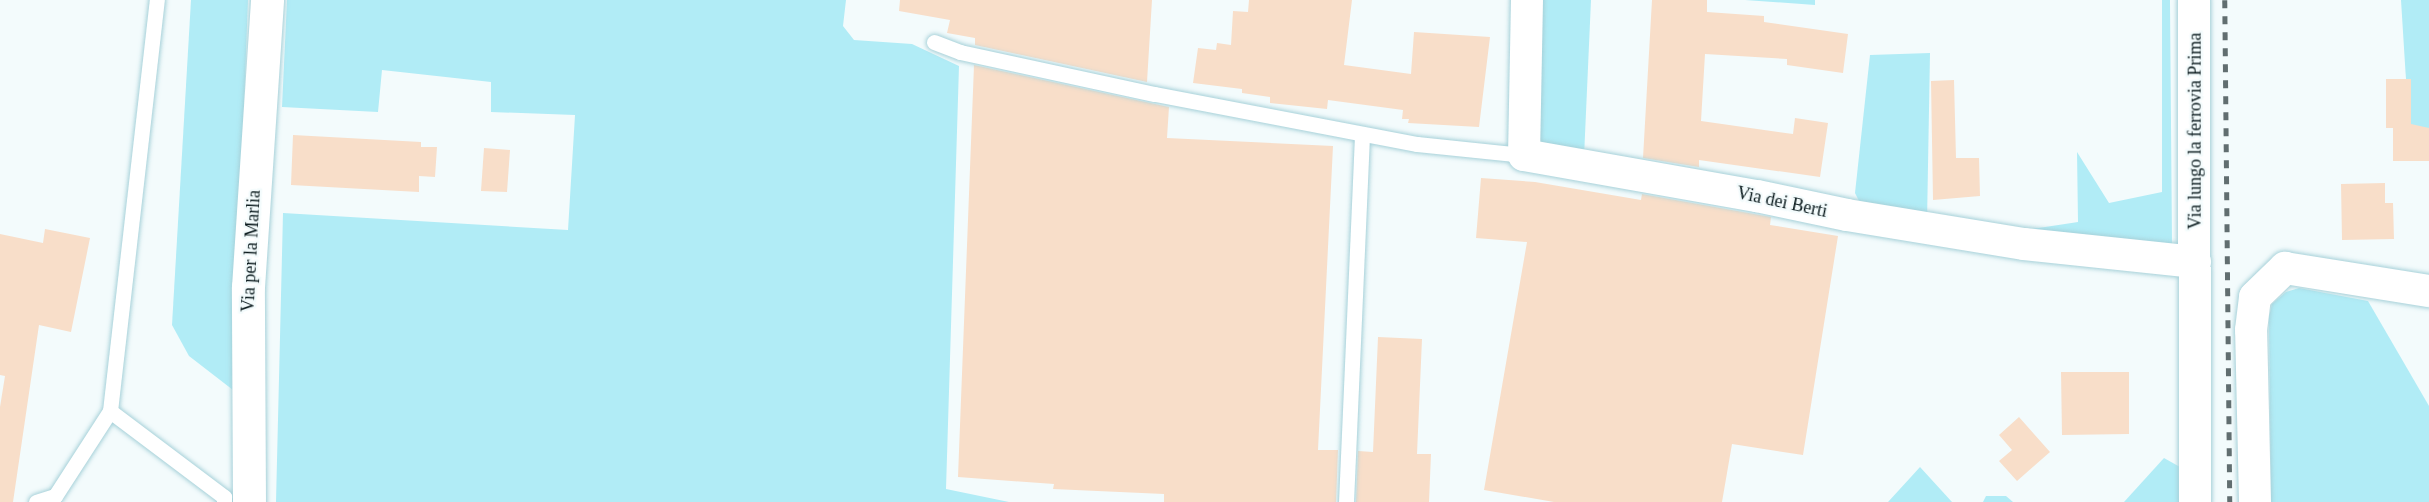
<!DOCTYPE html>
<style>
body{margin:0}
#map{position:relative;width:2429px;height:502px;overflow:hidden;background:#f3fbfc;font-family:"Times New Roman",serif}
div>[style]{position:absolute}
.green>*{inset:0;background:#b1ecf6}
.building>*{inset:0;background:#f8dec9}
.roads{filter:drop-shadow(0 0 2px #a7d1d9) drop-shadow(0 0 2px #a7d1d9)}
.service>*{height:15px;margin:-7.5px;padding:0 7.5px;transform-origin:7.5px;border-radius:7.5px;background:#fff}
.minor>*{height:32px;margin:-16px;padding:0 16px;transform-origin:16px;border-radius:16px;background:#fff}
.tertiary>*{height:33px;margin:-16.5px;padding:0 16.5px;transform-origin:16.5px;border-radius:16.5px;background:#fff}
.rail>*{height:4.5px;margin-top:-2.25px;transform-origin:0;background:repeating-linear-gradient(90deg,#616e70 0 8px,transparent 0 16px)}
span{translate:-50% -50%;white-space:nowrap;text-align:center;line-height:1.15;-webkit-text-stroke:4.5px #f3fbfc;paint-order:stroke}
.street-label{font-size:18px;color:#09191c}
</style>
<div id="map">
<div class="green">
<i style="clip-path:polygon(191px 0,248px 0,233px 390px,189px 356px,172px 325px)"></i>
<i style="clip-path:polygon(287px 0,846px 0,843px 26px,854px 40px,912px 44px,959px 66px,946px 489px,1009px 502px,276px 502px,283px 213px,568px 230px,575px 115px,491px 112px,491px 82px,382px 70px,378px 112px,282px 107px)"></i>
<i style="clip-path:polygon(1536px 0,1591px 0,1584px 157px,1538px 141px)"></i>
<i style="clip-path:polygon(1745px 0,1815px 0,1815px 5px)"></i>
<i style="clip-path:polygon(2162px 0,2170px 0,2172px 246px,2025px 230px,2078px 222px,2077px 152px,2109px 203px,2162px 192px)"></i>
<i style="clip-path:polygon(2401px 0,2429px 0,2429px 144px,2410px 143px)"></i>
<i style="clip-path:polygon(1930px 53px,1927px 222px,1860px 203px,1855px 193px,1870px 55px)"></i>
<i style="clip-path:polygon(2299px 288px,2368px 301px,2429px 406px,2429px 502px,2271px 502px,2269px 317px,2272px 304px,2286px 292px)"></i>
<i style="clip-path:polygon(2164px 458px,2180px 467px,2180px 502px,2124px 502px)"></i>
<i style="clip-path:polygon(1920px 467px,1952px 502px,1888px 502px,1910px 478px)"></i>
<i style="clip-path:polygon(1986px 496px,2006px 496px,2013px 502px,1983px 502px)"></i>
</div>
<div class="building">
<i style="clip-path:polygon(900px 0,1152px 0,1147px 82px,975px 45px,975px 38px,947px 33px,950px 20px,899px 11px)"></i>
<i style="clip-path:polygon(1249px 0,1352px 0,1344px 65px,1411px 74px,1414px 32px,1490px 37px,1479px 127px,1408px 123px,1409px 119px,1402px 119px,1403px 110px,1328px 100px,1327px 109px,1270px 103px,1270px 97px,1242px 93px,1242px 89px,1193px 83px,1198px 48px,1216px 50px,1217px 43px,1231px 45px,1233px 11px,1248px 12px)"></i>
<i style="clip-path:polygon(1652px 0,1707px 0,1707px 12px,1764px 16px,1764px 22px,1848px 34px,1843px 73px,1787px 65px,1787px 59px,1705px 54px,1701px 121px,1793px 134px,1795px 118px,1828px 123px,1820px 177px,1699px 160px,1699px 167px,1643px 158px)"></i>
<i style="clip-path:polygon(974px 65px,1169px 107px,1167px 138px,1333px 146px,1318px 450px,1338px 450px,1336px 502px,1164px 502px,1164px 494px,1053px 489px,1054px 484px,958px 477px)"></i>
<i style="clip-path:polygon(2386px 79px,2411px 79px,2411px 124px,2429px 128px,2429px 161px,2393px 161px,2393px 128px,2386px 128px)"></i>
<i style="clip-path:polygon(1954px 80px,1956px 158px,1979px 158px,1980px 196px,1933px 200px,1931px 81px)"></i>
<i style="clip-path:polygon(293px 135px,421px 142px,421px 147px,437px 147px,435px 177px,419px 176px,419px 192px,291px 185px)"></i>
<i style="clip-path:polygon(484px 148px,510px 150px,507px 192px,481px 191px)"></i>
<i style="clip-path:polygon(1481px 178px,1535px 182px,1641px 200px,1642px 194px,1771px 217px,1770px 225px,1838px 236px,1803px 455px,1732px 444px,1722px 502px,1554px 502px,1484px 490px,1527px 242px,1476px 238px)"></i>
<i style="clip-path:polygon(2385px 183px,2385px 203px,2393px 203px,2394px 239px,2342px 240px,2341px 184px)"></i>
<i style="clip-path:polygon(45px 229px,90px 238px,71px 332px,39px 325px,13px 502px,0 502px,0 407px,5px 376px,0 375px,0 234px,43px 243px)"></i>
<i style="clip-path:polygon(1378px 337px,1422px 339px,1417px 454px,1431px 454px,1429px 502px,1356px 502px,1358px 451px,1373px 452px)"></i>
<i style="clip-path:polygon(2061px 372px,2129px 372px,2129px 434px,2062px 435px)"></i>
<i style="clip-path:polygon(2019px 417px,2050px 452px,2017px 481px,1999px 461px,2012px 450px,1999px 435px)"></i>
</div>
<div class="roads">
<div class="service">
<i style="left:934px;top:42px;width:28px;rotate:21deg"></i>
<i style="left:960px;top:52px;width:199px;rotate:12.2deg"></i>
<i style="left:1155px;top:94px;width:267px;rotate:10.8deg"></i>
<i style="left:1417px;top:144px;width:108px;rotate:5.9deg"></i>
<i style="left:110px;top:411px;width:143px;rotate:37deg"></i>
<i style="left:224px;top:497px;width:5px;rotate:90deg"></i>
<i style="left:36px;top:502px;width:20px;rotate:-18deg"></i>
<i style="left:55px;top:496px;width:101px;rotate:-57.1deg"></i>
<i style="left:110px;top:411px;width:414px;rotate:-83.5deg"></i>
<i style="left:1346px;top:502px;width:368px;rotate:-87.5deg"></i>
</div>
<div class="minor">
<i style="left:1527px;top:0;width:155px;rotate:91.1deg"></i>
<i style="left:1524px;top:155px;width:237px;rotate:10deg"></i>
<i style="left:1757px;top:196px;width:92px;rotate:11.9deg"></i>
<i style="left:1847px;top:215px;width:179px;rotate:9.3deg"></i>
<i style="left:2024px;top:244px;width:172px;rotate:6deg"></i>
<i style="left:2194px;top:0;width:502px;rotate:89.89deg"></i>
<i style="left:2255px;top:502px;width:172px;rotate:-91.3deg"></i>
<i style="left:2251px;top:330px;width:33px;rotate:-83deg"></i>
<i style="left:2255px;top:297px;width:42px;rotate:-44deg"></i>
<i style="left:2285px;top:268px;width:146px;rotate:9.1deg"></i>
</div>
<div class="tertiary">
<i style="left:249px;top:502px;width:215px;rotate:-90.3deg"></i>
<i style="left:248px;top:287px;width:288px;rotate:-86.2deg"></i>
</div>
</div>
<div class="rail">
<i style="left:2225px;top:0;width:502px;rotate:89.43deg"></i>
</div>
<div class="street-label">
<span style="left:2195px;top:131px;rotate:-90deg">Via lungo la ferrovia Prima</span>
<span style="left:1782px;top:202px;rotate:12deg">Via dei Berti</span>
<span style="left:251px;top:251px;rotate:-87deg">Via per la Marlia</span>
</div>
</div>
